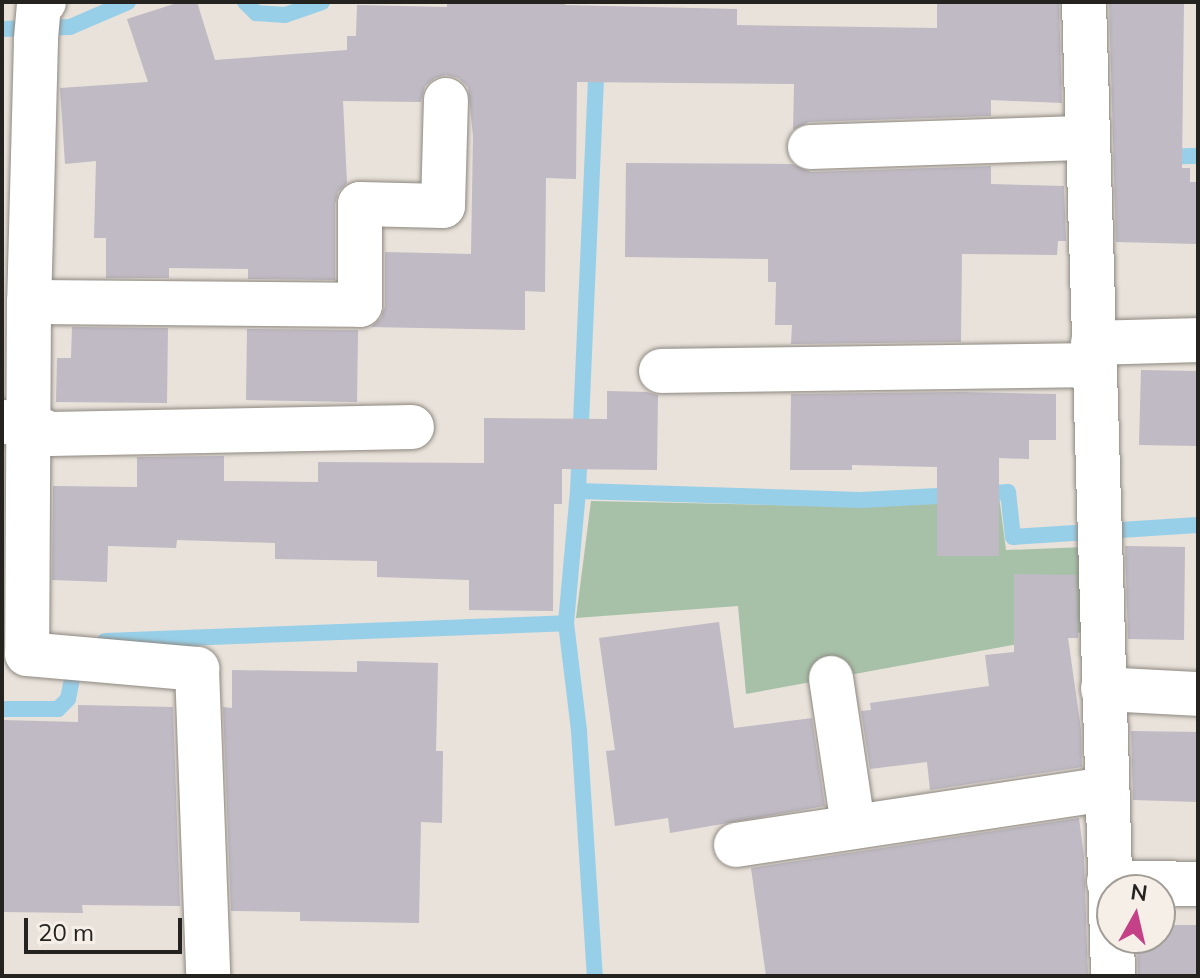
<!DOCTYPE html>
<style>
body{margin:0}
#map{position:relative;width:1200px;height:978px;overflow:hidden;background:#e8e2da;font-family:Mulish,sans-serif}
div>[style]{position:absolute}
.green>*{inset:0;background:#a7c1a8}
.stream>*{height:16px;margin:-8px;padding:0 8px;transform-origin:8px;border-radius:8px;background:#98cfe8}
.building>*{inset:0;background:#bfbac3}
.roads{filter:drop-shadow(0 0 2px #8d8880) drop-shadow(0 0 2px #8d8880)}
.minor>*{height:44px;margin:-22px;padding:0 22px;transform-origin:22px;border-radius:22px;background:#fff}
span{translate:-50% -50%;white-space:nowrap;text-align:center;line-height:1.15;-webkit-text-stroke:8px #f5efe7;paint-order:stroke}
.frame{position:absolute;inset:0;border:4px solid #252320;pointer-events:none}
.north{position:absolute;left:1096px;top:874px;width:80px;height:80px;box-sizing:border-box;background:#f5efe7;border:2px solid #a29d97;border-radius:50%;rotate:8deg;font-size:22px;font-weight:700;line-height:32px;text-align:center;color:#252320}
.north::after{content:'';display:block;margin:auto;width:28px;height:36px;background:#c54187;clip-path:polygon(50% 0,100% 100%,50% 72%,0 100%)}
.scale{position:absolute;left:24px;top:918px;width:158px;height:36px;box-sizing:border-box;border:4px solid #252320;border-top:0;padding-left:10px;font-size:24px;line-height:28px;white-space:nowrap;color:#252320;-webkit-text-stroke:6px #f5efe7;paint-order:stroke}
</style>
<div id="map">
<div class="green">
<i style="clip-path:polygon(999px 496px,1006px 550px,1086px 547px,1088px 631px,746px 694px,738px 606px,576px 618px,591px 501px,863px 507px)"></i>
</div>
<div class="stream">
<i style="left:245px;top:2px;width:16px;rotate:45deg"></i>
<i style="left:256px;top:13px;width:29px;rotate:4deg"></i>
<i style="left:285px;top:15px;width:39px;rotate:-19deg"></i>
<i style="left:2px;top:29px;width:68px;rotate:-1.7deg"></i>
<i style="left:70px;top:27px;width:63px;rotate:-23.3deg"></i>
<i style="left:1162px;top:157px;width:36px;rotate:-2deg"></i>
<i style="left:578px;top:491px;width:283px;rotate:1.8deg"></i>
<i style="left:861px;top:500px;width:95px;rotate:-3deg"></i>
<i style="left:979px;top:494px;width:29px;rotate:-4deg"></i>
<i style="left:1008px;top:492px;width:45px;rotate:83.7deg"></i>
<i style="left:1013px;top:537px;width:185px;rotate:-3.7deg"></i>
<i style="left:566px;top:623px;width:109px;rotate:83.1deg"></i>
<i style="left:579px;top:731px;width:246px;rotate:86.3deg"></i>
<i style="left:105px;top:641px;width:461px;rotate:-2.2deg"></i>
<i style="left:566px;top:623px;width:133px;rotate:-84.8deg"></i>
<i style="left:578px;top:491px;width:430px;rotate:-87.5deg"></i>
<i style="left:2px;top:709px;width:56px"></i>
<i style="left:58px;top:709px;width:14px;rotate:-45deg"></i>
<i style="left:68px;top:699px;width:41px;rotate:-78.7deg"></i>
</div>
<div class="building">
<i style="clip-path:polygon(180px 2px,197px 2px,215px 60px,347px 50px,347px 36px,356px 36px,357px 5px,447px 7px,447px 2px,566px 2px,565px 5px,737px 9px,737px 25px,937px 28px,937px 2px,1059px 2px,1062px 103px,991px 100px,991px 116px,809px 122px,793px 130px,794px 84px,577px 82px,576px 179px,546px 178px,545px 292px,525px 291px,525px 330px,371px 327px,381px 318px,385px 306px,385px 252px,471px 254px,473px 136px,468px 87px,458px 78px,446px 75px,435px 78px,425px 86px,421px 102px,343px 101px,347px 183px,338px 192px,335px 204px,335px 280px,248px 279px,248px 269px,169px 268px,169px 278px,106px 278px,106px 238px,94px 238px,96px 161px,65px 164px,60px 88px,148px 82px,127px 19px)"></i>
<i style="clip-path:polygon(1109px 2px,1184px 2px,1182px 168px,1190px 168px,1190px 182px,1198px 182px,1198px 244px,1116px 242px)"></i>
<i style="clip-path:polygon(626px 163px,792px 164px,811px 172px,991px 166px,991px 184px,1064px 186px,1066px 241px,1058px 241px,1057px 255px,962px 254px,961px 342px,791px 344px,792px 325px,775px 325px,776px 282px,768px 282px,768px 259px,625px 257px)"></i>
<i style="clip-path:polygon(72px 327px,168px 328px,167px 403px,56px 402px,57px 358px,71px 358px)"></i>
<i style="clip-path:polygon(247px 329px,358px 330px,357px 402px,246px 400px)"></i>
<i style="clip-path:polygon(1141px 370px,1198px 371px,1198px 446px,1139px 445px)"></i>
<i style="clip-path:polygon(607px 391px,647px 392px,658px 395px,657px 470px,562px 469px,562px 504px,554px 504px,553px 611px,469px 610px,469px 580px,377px 577px,377px 561px,275px 559px,275px 543px,177px 540px,176px 548px,108px 546px,107px 582px,52px 580px,53px 486px,137px 487px,137px 457px,224px 456px,224px 481px,318px 482px,318px 462px,484px 463px,484px 418px,607px 419px)"></i>
<i style="clip-path:polygon(961px 392px,1056px 394px,1056px 440px,1029px 440px,1029px 459px,999px 458px,999px 556px,937px 556px,937px 467px,852px 465px,852px 470px,790px 470px,791px 394px)"></i>
<i style="clip-path:polygon(1125px 546px,1185px 547px,1184px 640px,1128px 639px)"></i>
<i style="clip-path:polygon(1014px 574px,1076px 575px,1078px 638px,1068px 638px,1081px 729px,1082px 767px,930px 790px,927px 762px,870px 769px,861px 711px,871px 710px,870px 703px,989px 686px,985px 655px,1014px 652px)"></i>
<i style="clip-path:polygon(719px 622px,734px 728px,812px 718px,825px 806px,670px 833px,668px 818px,615px 826px,606px 751px,615px 750px,599px 638px)"></i>
<i style="clip-path:polygon(357px 661px,438px 663px,436px 751px,443px 751px,442px 823px,421px 822px,419px 923px,300px 921px,300px 912px,231px 911px,223px 707px,232px 708px,232px 670px,357px 672px)"></i>
<i style="clip-path:polygon(78px 705px,173px 707px,180px 906px,82px 905px,83px 913px,2px 912px,2px 720px,78px 722px)"></i>
<i style="clip-path:polygon(1131px 731px,1198px 732px,1198px 802px,1133px 800px)"></i>
<i style="clip-path:polygon(1079px 818px,1084px 857px,1088px 976px,766px 976px,751px 868px)"></i>
<i style="clip-path:polygon(1160px 925px,1198px 925px,1198px 976px,1138px 976px,1137px 938px,1160px 938px)"></i>
</div>
<div class="roads">
<div class="minor">
<i style="left:44px;top:2px;width:5px;rotate:158deg"></i>
<i style="left:39px;top:4px;width:37px;rotate:95deg"></i>
<i style="left:36px;top:41px;width:261px;rotate:91.5deg"></i>
<i style="left:29px;top:302px;width:352px;rotate:90.3deg"></i>
<i style="left:27px;top:654px;width:171px;rotate:5deg"></i>
<i style="left:197px;top:669px;width:307px;rotate:87.9deg"></i>
<i style="left:1084px;top:2px;width:974px;rotate:88.29deg"></i>
<i style="left:810px;top:147px;width:278px;rotate:-1.9deg"></i>
<i style="left:29px;top:302px;width:331px;rotate:0.5deg"></i>
<i style="left:360px;top:305px;width:101px;rotate:-90deg"></i>
<i style="left:360px;top:204px;width:83px;rotate:1.4deg"></i>
<i style="left:443px;top:206px;width:106px;rotate:-88.4deg"></i>
<i style="left:1093px;top:343px;width:105px;rotate:-1.6deg"></i>
<i style="left:661px;top:371px;width:433px;rotate:-0.8deg"></i>
<i style="left:2px;top:422px;width:24px;rotate:2deg"></i>
<i style="left:26px;top:423px;width:26px;rotate:25deg"></i>
<i style="left:50px;top:434px;width:362px;rotate:-1.1deg"></i>
<i style="left:831px;top:678px;width:149px;rotate:81.5deg"></i>
<i style="left:1103px;top:689px;width:95px;rotate:3deg"></i>
<i style="left:736px;top:845px;width:374px;rotate:-8.6deg"></i>
<i style="left:1109px;top:882px;width:89px;rotate:1.3deg"></i>
</div>
</div>
<div class="frame"></div>
<div class="north">N</div>
<div class="scale">20 m</div>
</div>
